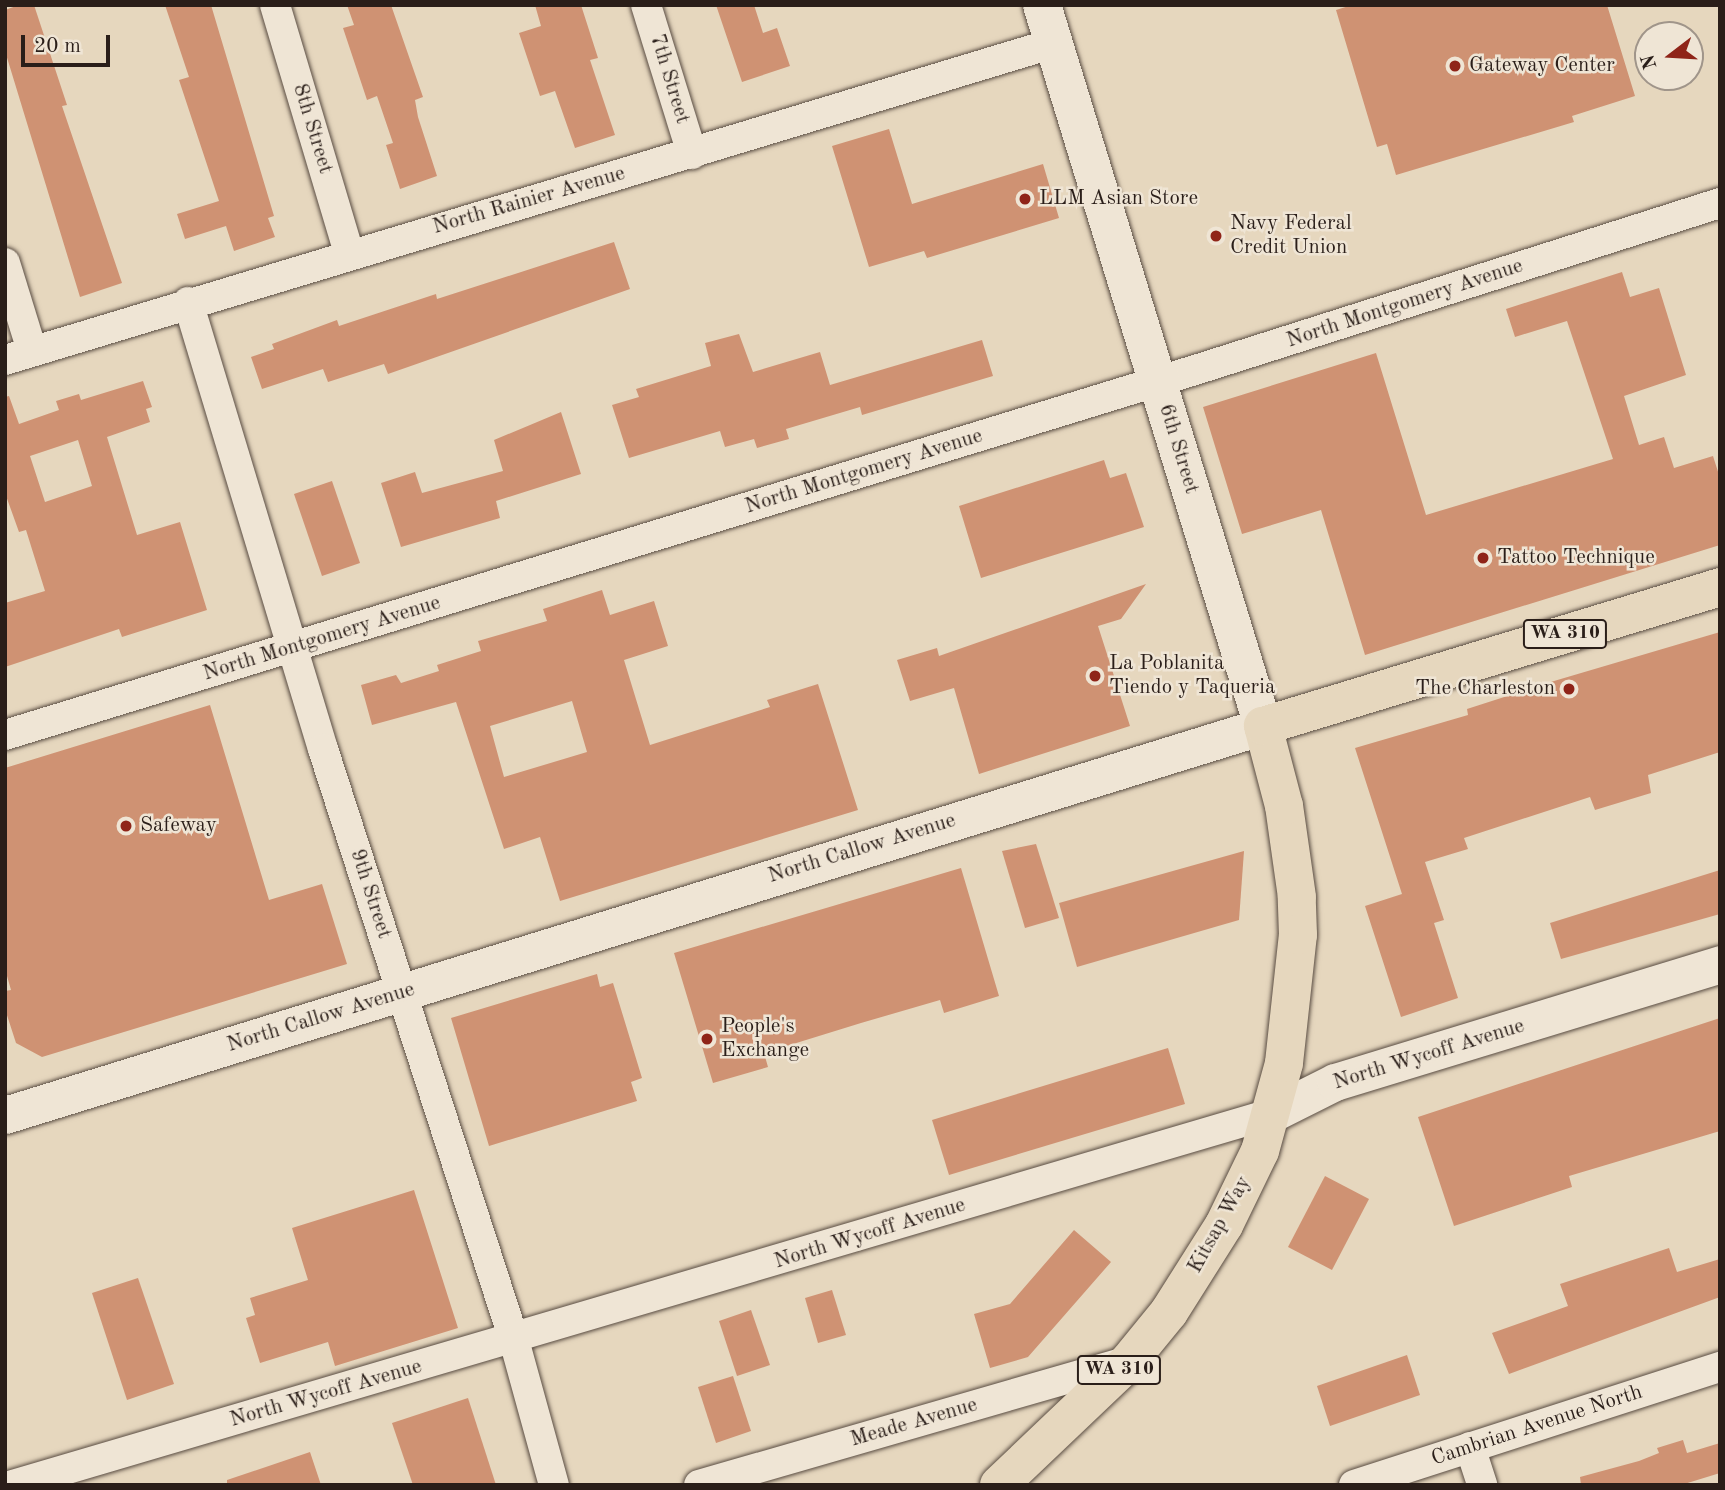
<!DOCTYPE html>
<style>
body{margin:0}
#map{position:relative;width:1725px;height:1490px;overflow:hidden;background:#e6d7be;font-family:"Old Standard TT",serif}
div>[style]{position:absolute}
.building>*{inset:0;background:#cf9273}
.roads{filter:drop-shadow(0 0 2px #594c42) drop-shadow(0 0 2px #594c42)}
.minor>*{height:30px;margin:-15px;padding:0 15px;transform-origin:15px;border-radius:15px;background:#efe5d5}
.tertiary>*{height:37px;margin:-18.5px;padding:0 18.5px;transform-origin:18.5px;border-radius:18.5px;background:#efe5d5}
.secondary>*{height:38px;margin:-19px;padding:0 19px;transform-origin:19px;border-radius:19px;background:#efe5d5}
.primary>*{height:38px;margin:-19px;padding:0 19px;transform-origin:19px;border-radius:19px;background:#e6d7be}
.dots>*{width:19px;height:19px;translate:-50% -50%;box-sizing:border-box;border:4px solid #efe5d5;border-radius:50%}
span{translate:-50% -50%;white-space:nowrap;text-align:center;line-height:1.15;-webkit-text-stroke:5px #efe5d5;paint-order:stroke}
.shield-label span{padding:2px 5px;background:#efe5d5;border:2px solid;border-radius:5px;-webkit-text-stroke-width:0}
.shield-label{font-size:19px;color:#2a1e19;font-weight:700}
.poi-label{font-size:21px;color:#2a1e19}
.left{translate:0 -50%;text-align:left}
.right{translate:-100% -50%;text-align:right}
.street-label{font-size:21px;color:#2a1e19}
.frame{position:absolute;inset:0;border:7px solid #2a1e19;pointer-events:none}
.north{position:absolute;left:1634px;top:21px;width:70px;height:70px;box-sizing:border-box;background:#efe5d5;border:2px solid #a0958a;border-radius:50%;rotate:253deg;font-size:19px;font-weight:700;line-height:28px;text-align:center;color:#2a1e19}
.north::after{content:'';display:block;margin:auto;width:24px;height:32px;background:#8f2418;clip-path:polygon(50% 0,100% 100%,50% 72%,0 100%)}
.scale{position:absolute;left:21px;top:35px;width:89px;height:32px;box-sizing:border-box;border:4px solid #2a1e19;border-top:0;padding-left:9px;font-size:21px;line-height:24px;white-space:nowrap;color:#2a1e19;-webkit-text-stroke:5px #efe5d5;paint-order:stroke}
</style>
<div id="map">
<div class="building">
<i style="clip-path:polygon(19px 5px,34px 5px,67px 105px,62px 106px,122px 283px,80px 297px,5px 51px,5px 10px)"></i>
<i style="clip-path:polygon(165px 5px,211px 5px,274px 216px,268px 218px,275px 237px,234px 251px,226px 226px,185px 239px,177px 214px,219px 201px,179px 80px,189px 77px)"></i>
<i style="clip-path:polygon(347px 5px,391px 5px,423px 97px,415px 100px,418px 117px,437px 176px,400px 189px,386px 145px,393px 143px,377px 96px,367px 100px,343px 28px,354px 25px)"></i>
<i style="clip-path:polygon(535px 5px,581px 5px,598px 58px,590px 60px,615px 135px,575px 148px,555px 91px,540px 96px,519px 33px,541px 26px)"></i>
<i style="clip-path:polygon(716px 5px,754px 5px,763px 33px,777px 28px,790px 66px,742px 82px)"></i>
<i style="clip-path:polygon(1352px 5px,1607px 5px,1635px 96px,1572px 116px,1574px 122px,1396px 175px,1387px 144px,1377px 147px,1336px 10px)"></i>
<i style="clip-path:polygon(889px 129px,912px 204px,1043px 164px,1059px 218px,927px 258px,924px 251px,869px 267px,832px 146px)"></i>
<i style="clip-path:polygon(614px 242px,630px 289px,388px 374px,384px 364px,328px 382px,323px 369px,262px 389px,251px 357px,274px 349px,272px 344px,337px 320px,339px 326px,436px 294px,437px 299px)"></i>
<i style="clip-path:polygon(1622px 272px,1630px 297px,1659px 288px,1686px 375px,1624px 396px,1639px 445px,1664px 437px,1674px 468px,1713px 456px,1720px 478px,1720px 545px,1365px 655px,1321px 510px,1242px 534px,1203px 407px,1376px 353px,1426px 515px,1613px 459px,1567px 321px,1515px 337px,1506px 309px)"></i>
<i style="clip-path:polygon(739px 334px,753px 372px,820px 352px,830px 385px,982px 340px,993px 376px,862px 415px,860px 407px,786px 429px,789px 439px,757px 448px,754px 439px,725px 447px,720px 431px,629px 458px,612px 405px,639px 397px,636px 389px,711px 366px,705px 343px)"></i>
<i style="clip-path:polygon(evenodd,143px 381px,152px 407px,146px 409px,150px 422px,107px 437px,137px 535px,180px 522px,207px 610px,122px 637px,119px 629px,5px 667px,5px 603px,45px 591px,26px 530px,19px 532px,5px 493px,5px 397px,9px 396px,19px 424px,59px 410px,56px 401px,79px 394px,81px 400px,143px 381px,78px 440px,92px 486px,45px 502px,30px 456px,78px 440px)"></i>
<i style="clip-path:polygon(561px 412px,581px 474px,496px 501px,500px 518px,401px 547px,381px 483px,415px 472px,422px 493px,503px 471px,494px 440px)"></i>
<i style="clip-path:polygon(1104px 460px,1110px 478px,1126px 473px,1144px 527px,981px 578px,959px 506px)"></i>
<i style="clip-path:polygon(332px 481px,360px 563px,322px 576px,294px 494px)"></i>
<i style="clip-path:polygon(1146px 584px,1121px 619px,1098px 626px,1130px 726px,979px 774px,954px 688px,910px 701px,897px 660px,937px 648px,939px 656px)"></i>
<i style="clip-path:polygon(evenodd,602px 590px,610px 615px,654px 601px,668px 646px,624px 660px,650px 745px,770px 707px,767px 700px,818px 684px,858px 810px,560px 901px,540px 837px,504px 849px,456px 702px,372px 725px,361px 685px,396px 675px,401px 683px,439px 671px,437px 665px,481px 651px,478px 641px,547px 621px,543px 609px,602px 590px,572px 701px,587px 752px,504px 777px,490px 726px,572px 701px)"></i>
<i style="clip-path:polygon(1720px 632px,1720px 752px,1648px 775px,1651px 793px,1595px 810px,1590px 797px,1464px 838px,1468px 849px,1425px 862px,1444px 920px,1434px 923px,1458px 998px,1401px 1017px,1365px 906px,1402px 894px,1355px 748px,1468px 715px,1467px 709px,1554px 681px)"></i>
<i style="clip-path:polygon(210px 705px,269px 900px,322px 884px,347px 964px,42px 1057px,16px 1043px,5px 1009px,5px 991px,11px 990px,5px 969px,5px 768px)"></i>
<i style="clip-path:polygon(1036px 844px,1059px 918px,1025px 928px,1002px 851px)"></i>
<i style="clip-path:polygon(1244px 851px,1239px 920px,1077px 967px,1059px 903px)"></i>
<i style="clip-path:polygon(961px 868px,999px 996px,944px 1013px,940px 1000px,861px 1023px,764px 1053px,768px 1067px,713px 1083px,674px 953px)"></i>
<i style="clip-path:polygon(1720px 870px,1720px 914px,1561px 959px,1550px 923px)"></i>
<i style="clip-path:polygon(597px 974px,600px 987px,613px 983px,642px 1078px,631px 1082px,637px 1101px,489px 1146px,451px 1018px)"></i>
<i style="clip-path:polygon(1720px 1018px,1720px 1131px,1569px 1176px,1572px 1187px,1454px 1226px,1418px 1117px)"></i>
<i style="clip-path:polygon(1168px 1048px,1185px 1104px,949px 1175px,932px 1120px)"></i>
<i style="clip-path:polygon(1325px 1176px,1369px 1199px,1332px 1270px,1288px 1247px)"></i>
<i style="clip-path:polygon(414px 1190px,458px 1328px,335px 1366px,328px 1342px,260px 1363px,246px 1318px,255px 1315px,250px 1298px,308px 1280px,292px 1228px)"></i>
<i style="clip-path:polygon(1074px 1230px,1111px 1262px,1028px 1357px,990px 1368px,974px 1314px,1010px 1304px)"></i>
<i style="clip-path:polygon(1669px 1248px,1677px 1272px,1720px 1259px,1720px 1297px,1509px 1374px,1492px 1333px,1568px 1306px,1560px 1284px)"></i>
<i style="clip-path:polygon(138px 1278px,174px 1384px,127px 1400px,92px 1293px)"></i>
<i style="clip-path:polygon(832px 1290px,846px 1335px,818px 1343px,805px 1298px)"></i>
<i style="clip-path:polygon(751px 1310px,770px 1365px,737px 1376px,719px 1321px)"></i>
<i style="clip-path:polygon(1407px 1355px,1420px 1395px,1330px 1426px,1317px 1386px)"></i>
<i style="clip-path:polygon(733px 1376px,751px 1431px,716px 1443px,698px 1387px)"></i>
<i style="clip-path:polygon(468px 1398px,496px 1485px,413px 1485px,392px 1423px)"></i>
<i style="clip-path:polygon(1683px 1440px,1687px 1453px,1720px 1443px,1720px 1473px,1681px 1485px,1581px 1485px,1580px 1477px,1639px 1461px,1659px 1453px,1657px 1448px)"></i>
<i style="clip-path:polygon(310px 1452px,321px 1485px,227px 1485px,227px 1480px)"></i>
</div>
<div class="roads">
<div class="minor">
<i style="left:275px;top:5px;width:259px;rotate:73.4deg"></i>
<i style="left:646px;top:5px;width:156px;rotate:72.8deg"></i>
<i style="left:5px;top:263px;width:92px;rotate:72.9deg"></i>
<i style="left:188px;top:302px;width:467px;rotate:73.2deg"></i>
<i style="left:323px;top:749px;width:621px;rotate:72.09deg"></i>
<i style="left:514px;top:1340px;width:150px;rotate:74.6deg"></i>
<i style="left:5px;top:360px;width:1096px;rotate:-16.81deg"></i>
<i style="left:5px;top:735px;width:1242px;rotate:-17.05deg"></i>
<i style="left:1192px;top:371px;width:554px;rotate:-17.65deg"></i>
<i style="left:1470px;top:1447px;width:40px;rotate:72deg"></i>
<i style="left:13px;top:1485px;width:1314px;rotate:-16.45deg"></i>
<i style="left:699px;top:1485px;width:447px;rotate:-16.1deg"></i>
<i style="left:1354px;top:1485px;width:385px;rotate:-17.9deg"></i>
</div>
<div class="tertiary">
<i style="left:1273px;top:1113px;width:69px;rotate:-26.6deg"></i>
<i style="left:1335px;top:1082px;width:403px;rotate:-17deg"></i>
<i style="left:5px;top:1115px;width:1317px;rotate:-17.18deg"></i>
</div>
<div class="secondary">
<i style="left:1042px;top:5px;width:754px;rotate:72.96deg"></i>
</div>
<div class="primary">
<i style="left:999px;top:1485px;width:180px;rotate:-43.6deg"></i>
<i style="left:1129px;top:1361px;width:63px;rotate:-50.8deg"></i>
<i style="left:1169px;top:1312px;width:103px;rotate:-57.7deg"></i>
<i style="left:1224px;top:1225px;width:82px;rotate:-64.1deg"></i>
<i style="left:1260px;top:1151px;width:91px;rotate:-74.7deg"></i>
<i style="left:1284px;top:1063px;width:129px;rotate:-83.8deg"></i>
<i style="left:1298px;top:935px;width:38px;rotate:-92deg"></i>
<i style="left:1297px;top:897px;width:92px;rotate:-98.1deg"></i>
<i style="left:1284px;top:806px;width:83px;rotate:-104.7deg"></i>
<i style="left:1263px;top:726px;width:478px;rotate:-16.9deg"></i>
</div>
</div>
<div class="dots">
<i style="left:1455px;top:66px;background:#8f2418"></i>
<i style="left:1025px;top:199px;background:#8f2418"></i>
<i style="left:1216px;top:236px;background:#8f2418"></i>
<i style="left:1483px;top:558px;background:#8f2418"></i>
<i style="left:1095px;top:676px;background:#8f2418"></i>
<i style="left:1569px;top:689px;background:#8f2418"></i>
<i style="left:126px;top:826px;background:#8f2418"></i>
<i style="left:707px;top:1039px;background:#8f2418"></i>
</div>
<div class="shield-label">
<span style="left:1565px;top:634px">WA 310</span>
<span style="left:1119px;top:1370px">WA 310</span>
</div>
<div class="poi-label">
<span class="left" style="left:1469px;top:66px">Gateway Center</span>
<span class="left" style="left:1039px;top:199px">LLM Asian Store</span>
<span class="left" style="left:1230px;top:236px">Navy Federal<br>Credit Union</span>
<span class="left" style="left:1497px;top:558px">Tattoo Technique</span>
<span class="left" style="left:1109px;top:676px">La Poblanita<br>Tiendo y Taqueria</span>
<span class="right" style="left:1555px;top:689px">The Charleston</span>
<span class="left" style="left:140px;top:826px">Safeway</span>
<span class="left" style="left:721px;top:1039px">People's<br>Exchange</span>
</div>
<div class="street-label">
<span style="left:669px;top:79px;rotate:73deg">7th Street</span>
<span style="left:312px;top:129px;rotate:73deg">8th Street</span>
<span style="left:529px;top:201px;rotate:-16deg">North Rainier Avenue</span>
<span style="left:1405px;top:304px;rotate:-18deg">North Montgomery Avenue</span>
<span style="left:1178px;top:449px;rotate:73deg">6th Street</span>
<span style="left:864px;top:472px;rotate:-17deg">North Montgomery Avenue</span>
<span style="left:322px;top:639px;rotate:-17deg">North Montgomery Avenue</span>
<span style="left:862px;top:849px;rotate:-17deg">North Callow Avenue</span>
<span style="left:370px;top:894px;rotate:72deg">9th Street</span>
<span style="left:321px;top:1018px;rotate:-17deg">North Callow Avenue</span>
<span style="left:1429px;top:1055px;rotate:-17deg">North Wycoff Avenue</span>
<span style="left:1220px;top:1225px;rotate:-61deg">Kitsap Way</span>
<span style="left:870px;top:1234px;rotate:-17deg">North Wycoff Avenue</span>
<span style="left:326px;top:1394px;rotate:-16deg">North Wycoff Avenue</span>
<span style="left:914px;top:1423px;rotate:-16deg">Meade Avenue</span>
<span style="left:1537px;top:1426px;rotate:-18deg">Cambrian Avenue North</span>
</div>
<div class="frame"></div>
<div class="north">N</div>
<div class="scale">20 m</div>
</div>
